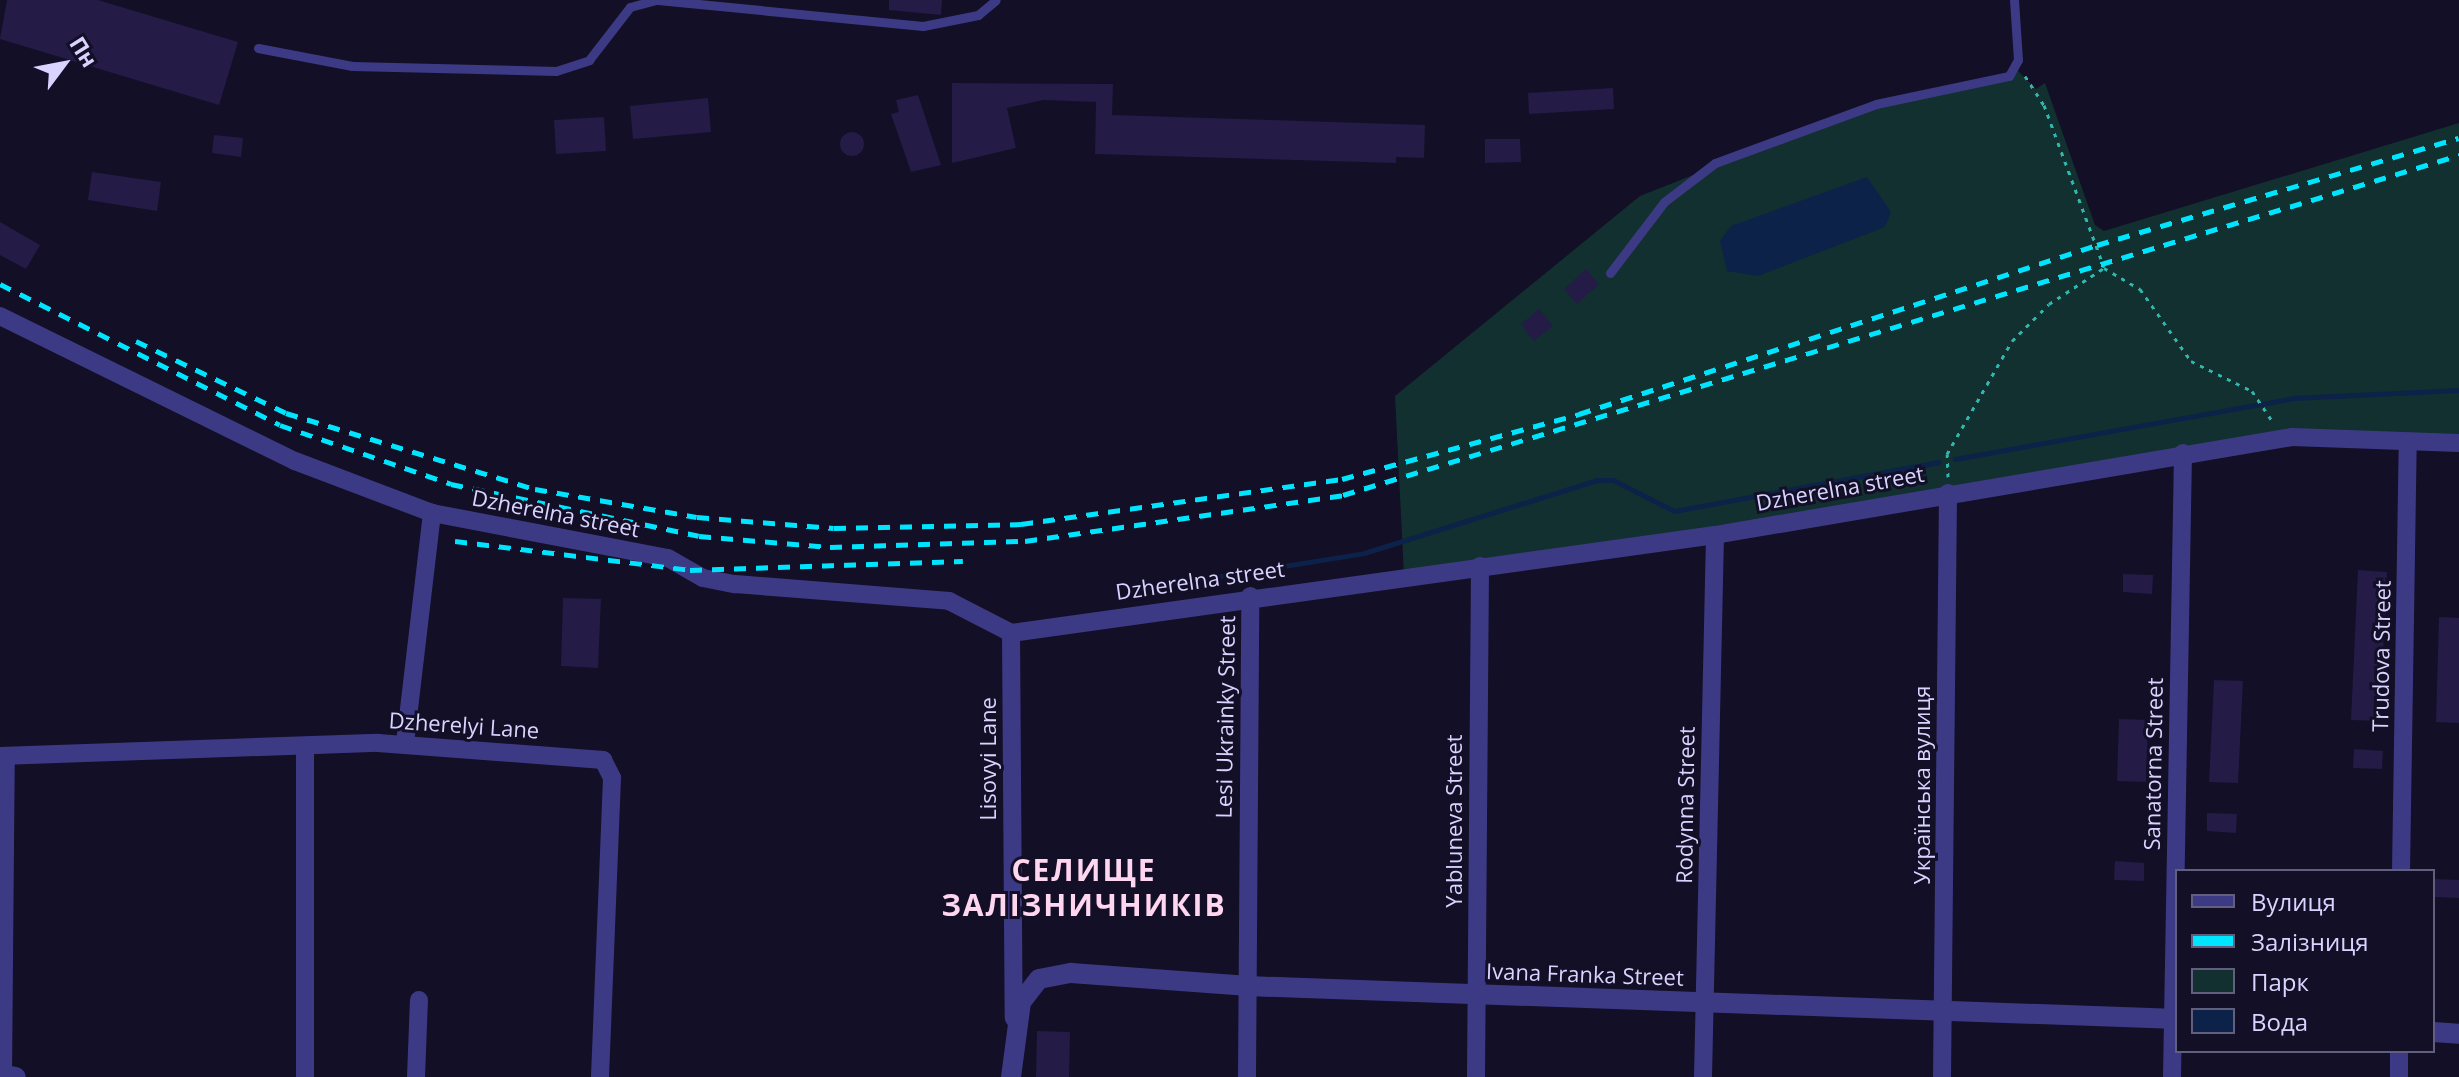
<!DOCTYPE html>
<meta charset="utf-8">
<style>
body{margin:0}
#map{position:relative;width:2459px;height:1077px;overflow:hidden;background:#130f26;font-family:"Open Sans",sans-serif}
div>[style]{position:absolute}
.green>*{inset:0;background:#12302f}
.water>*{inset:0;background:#0c2248}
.stream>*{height:5px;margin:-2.5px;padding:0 2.5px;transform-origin:2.5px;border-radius:2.5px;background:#0c2248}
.building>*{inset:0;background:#241b47}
.round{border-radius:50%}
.path>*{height:3px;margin-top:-1.5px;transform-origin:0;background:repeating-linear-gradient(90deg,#2fb8b0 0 4px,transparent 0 10px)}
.service>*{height:9px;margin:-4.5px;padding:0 4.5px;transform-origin:4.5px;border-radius:4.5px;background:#3d3a85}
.minor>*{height:18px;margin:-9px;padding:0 9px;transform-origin:9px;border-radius:9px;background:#3d3a85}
.tertiary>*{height:20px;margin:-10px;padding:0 10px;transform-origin:10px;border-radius:10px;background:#3d3a85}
.rail>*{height:5px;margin-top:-2.5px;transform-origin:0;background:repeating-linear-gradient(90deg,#00e5ff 0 12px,transparent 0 22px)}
span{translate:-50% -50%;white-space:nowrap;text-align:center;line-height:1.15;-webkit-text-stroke:6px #130f26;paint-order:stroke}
.street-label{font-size:22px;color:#d9d4ff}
.district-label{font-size:30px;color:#ffd6f0;font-weight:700;letter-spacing:2px}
.legend{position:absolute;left:2175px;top:869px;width:260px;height:184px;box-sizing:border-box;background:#130f26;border:2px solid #625e7d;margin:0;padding:10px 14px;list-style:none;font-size:24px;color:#d9d4ff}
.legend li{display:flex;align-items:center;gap:16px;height:40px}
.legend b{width:40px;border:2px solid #625e7d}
.north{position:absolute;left:24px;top:24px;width:80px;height:80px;-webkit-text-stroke:6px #130f26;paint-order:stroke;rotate:58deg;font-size:22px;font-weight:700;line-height:32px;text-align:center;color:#d9d4ff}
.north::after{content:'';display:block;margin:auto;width:28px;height:36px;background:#d9d4ff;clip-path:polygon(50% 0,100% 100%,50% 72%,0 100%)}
</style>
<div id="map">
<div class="green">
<i style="clip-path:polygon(2016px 69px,2036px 89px,2045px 83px,2095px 225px,2104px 231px,2459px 123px,2459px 442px,2292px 437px,1404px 576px,1395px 396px,1640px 196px,1860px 109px,1983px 86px)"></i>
</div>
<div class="water">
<i style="clip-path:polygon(1867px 177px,1891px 212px,1885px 227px,1758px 276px,1727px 271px,1720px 241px,1731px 226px)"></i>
</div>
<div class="stream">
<i style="left:1955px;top:459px;width:343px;rotate:-10.2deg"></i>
<i style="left:2293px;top:398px;width:166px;rotate:-2.8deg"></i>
<i style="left:1140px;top:589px;width:227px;rotate:-9.1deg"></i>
<i style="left:1364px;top:553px;width:244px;rotate:-17.4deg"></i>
<i style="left:1597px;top:480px;width:16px"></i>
<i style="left:1613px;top:480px;width:68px;rotate:26.9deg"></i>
<i style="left:1674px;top:511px;width:269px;rotate:-10.5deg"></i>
</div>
<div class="building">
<i style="clip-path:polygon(7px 0,98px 0,238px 42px,219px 105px,0 39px)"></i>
<i style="clip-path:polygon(889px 0,942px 0,941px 15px,889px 10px)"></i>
<i style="clip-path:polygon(952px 83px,1113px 84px,1112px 115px,1425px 125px,1424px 158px,1396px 157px,1396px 163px,1095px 154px,1096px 102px,1043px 100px,1007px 108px,1016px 148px,952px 163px)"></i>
<i style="clip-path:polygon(1613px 88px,1614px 109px,1529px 114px,1528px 93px)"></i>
<i style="clip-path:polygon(918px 95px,941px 165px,911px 172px,891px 114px,899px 112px,896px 100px)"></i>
<i style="clip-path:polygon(708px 98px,711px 132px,633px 139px,630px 106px)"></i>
<i style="clip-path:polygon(604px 117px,606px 151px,556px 154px,554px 120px)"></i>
<i class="round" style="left:840px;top:132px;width:24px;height:24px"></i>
<i style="clip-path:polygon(214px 135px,243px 138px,241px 157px,212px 153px)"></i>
<i style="clip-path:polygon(1485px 139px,1520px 139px,1521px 162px,1485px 163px)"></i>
<i style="clip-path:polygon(92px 172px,161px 182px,157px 211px,88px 200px)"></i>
<i style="clip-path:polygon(0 222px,40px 245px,26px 269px,0 255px)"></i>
<i style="clip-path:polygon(1586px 269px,1599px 284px,1577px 304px,1564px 289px)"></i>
<i style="clip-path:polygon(1539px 309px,1553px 326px,1534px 341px,1521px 324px)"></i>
<i style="clip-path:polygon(2358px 570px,2387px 572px,2380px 721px,2351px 720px)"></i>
<i style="clip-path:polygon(2123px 574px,2153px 575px,2152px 594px,2123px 592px)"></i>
<i style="clip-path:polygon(563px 598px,601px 599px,598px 668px,561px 666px)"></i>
<i style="clip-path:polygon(2439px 617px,2459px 618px,2459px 723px,2436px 722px)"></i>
<i style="clip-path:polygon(2214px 680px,2243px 681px,2238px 783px,2209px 782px)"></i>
<i style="clip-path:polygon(2119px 719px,2148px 720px,2146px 782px,2117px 781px)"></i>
<i style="clip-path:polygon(2354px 749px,2383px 751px,2382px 769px,2353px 768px)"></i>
<i style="clip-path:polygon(2207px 813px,2237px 814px,2236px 833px,2207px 831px)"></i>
<i style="clip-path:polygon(2115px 861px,2144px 863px,2144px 881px,2114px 880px)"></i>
<i style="clip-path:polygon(2434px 879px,2459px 880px,2459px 898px,2433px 897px)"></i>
<i style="clip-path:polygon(1037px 1031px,1070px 1032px,1069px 1077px,1036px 1077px)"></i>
</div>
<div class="path">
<i style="left:2025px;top:76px;width:35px;rotate:57deg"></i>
<i style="left:2044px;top:105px;width:173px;rotate:69.7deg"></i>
<i style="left:1948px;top:477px;width:23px;rotate:-92deg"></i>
<i style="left:1947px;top:454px;width:130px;rotate:-60.1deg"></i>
<i style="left:2012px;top:341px;width:52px;rotate:-45deg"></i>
<i style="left:2049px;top:304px;width:66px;rotate:-33.2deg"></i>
<i style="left:2104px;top:268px;width:42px;rotate:30.3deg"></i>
<i style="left:2140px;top:289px;width:88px;rotate:54.7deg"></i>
<i style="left:2191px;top:361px;width:68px;rotate:26.2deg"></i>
<i style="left:2252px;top:391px;width:36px;rotate:56deg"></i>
</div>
<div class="service">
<i style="left:658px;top:0;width:266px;rotate:5.6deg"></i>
<i style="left:923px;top:26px;width:56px;rotate:-11.3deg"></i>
<i style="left:978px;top:15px;width:23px;rotate:-40deg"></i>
<i style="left:258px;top:48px;width:96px;rotate:10.8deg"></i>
<i style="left:352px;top:66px;width:204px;rotate:1.4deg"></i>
<i style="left:556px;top:71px;width:35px;rotate:-18deg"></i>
<i style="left:589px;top:60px;width:67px;rotate:-52.3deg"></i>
<i style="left:630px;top:7px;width:27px;rotate:-15deg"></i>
<i style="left:1610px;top:273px;width:89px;rotate:-52.7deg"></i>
<i style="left:1664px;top:202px;width:64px;rotate:-37.4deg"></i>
<i style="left:1715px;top:163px;width:171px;rotate:-20.1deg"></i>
<i style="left:1876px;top:104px;width:136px;rotate:-11.9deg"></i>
<i style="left:2009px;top:76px;width:18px;rotate:-61deg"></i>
<i style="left:2018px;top:60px;width:60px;rotate:-93.8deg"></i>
</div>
<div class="minor">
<i style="left:0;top:316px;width:329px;rotate:26.2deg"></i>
<i style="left:295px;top:461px;width:147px;rotate:20.8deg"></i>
<i style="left:432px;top:513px;width:240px;rotate:10.8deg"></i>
<i style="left:668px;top:558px;width:40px;rotate:29.7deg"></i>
<i style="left:703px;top:578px;width:33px;rotate:11deg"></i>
<i style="left:735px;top:584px;width:215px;rotate:4.5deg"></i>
<i style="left:949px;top:601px;width:70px;rotate:27.3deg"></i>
<i style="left:1011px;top:633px;width:711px;rotate:-7.92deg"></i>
<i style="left:1715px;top:535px;width:585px;rotate:-9.64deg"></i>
<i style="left:2292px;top:437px;width:167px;rotate:2.1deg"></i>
<i style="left:1011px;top:633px;width:385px;rotate:89.6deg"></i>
<i style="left:405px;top:743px;width:232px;rotate:-83.3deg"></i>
<i style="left:305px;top:748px;width:329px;rotate:90deg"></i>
<i style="left:0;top:756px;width:378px;rotate:-2deg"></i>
<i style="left:378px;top:743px;width:226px;rotate:4.3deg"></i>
<i style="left:603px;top:760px;width:20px;rotate:63deg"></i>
<i style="left:612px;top:778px;width:299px;rotate:92.3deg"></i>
<i style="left:2401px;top:871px;width:429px;rotate:-89.1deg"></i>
<i style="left:2399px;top:1051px;width:26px;rotate:90deg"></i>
<i style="left:3px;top:1074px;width:318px;rotate:-89.5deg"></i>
<i style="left:416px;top:1077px;width:77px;rotate:-87.8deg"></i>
<i style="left:1247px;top:1077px;width:481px;rotate:-89.6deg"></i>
<i style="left:1476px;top:1077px;width:511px;rotate:-89.55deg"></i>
<i style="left:1703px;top:1077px;width:542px;rotate:-88.73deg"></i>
<i style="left:1942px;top:1077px;width:584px;rotate:-89.41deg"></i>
<i style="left:2172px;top:1077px;width:624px;rotate:-88.99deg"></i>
</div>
<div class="tertiary">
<i style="left:2433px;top:1032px;width:26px;rotate:4deg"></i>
<i style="left:0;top:1074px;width:16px;rotate:11deg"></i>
<i style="left:1011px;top:1077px;width:76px;rotate:-82.4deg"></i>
<i style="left:1021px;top:1002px;width:29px;rotate:-52deg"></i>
<i style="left:1039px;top:979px;width:33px;rotate:-11deg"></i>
<i style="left:1071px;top:973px;width:175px;rotate:4.2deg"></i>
<i style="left:1246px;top:986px;width:932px;rotate:2.03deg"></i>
</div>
<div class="rail">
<i style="left:0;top:284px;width:313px;rotate:26.7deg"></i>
<i style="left:280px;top:425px;width:181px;rotate:19deg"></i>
<i style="left:451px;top:484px;width:253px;rotate:11.8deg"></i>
<i style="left:699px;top:536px;width:131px;rotate:4.8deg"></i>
<i style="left:830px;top:547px;width:195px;rotate:-1.8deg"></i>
<i style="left:1025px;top:541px;width:321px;rotate:-8.2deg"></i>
<i style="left:1343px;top:495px;width:1167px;rotate:-16.94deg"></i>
<i style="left:136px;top:341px;width:166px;rotate:25.6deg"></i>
<i style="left:286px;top:413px;width:260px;rotate:17deg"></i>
<i style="left:535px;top:489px;width:164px;rotate:9.8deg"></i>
<i style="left:697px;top:517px;width:137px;rotate:4.6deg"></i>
<i style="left:834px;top:528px;width:187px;rotate:-1.2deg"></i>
<i style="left:1021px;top:524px;width:324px;rotate:-8deg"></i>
<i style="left:1342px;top:479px;width:246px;rotate:-15.3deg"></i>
<i style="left:1579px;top:414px;width:545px;rotate:-18.07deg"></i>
<i style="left:2097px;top:245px;width:377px;rotate:-16.5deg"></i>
<i style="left:455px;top:541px;width:237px;rotate:7deg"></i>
<i style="left:690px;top:570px;width:273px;rotate:-1.9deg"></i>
</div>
<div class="street-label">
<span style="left:1840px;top:488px;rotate:-10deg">Dzherelna street</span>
<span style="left:556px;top:513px;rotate:11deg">Dzherelna street</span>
<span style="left:1200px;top:580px;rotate:-8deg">Dzherelna street</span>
<span style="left:2381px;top:656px;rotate:-89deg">Trudova Street</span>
<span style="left:1225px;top:717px;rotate:-89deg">Lesi Ukrainky Street</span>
<span style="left:464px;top:725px;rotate:4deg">Dzherelyi Lane</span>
<span style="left:988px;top:759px;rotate:-90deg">Lisovyi Lane</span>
<span style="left:2153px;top:764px;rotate:-89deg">Sanatorna Street</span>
<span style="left:1922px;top:785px;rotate:-90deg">Українська вулиця</span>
<span style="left:1685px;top:805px;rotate:-89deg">Rodynna Street</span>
<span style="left:1454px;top:821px;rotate:-90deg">Yabluneva Street</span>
<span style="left:1585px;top:974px;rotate:2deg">Ivana Franka Street</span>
</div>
<div class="district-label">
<span style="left:1084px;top:887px">СЕЛИЩЕ<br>ЗАЛІЗНИЧНИКІВ</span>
</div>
<ul class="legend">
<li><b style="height:10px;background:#3d3a85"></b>Вулиця</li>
<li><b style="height:10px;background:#00e5ff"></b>Залізниця</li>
<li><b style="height:22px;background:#12302f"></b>Парк</li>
<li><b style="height:22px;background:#0c2248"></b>Вода</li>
</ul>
<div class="north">Пн</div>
</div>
